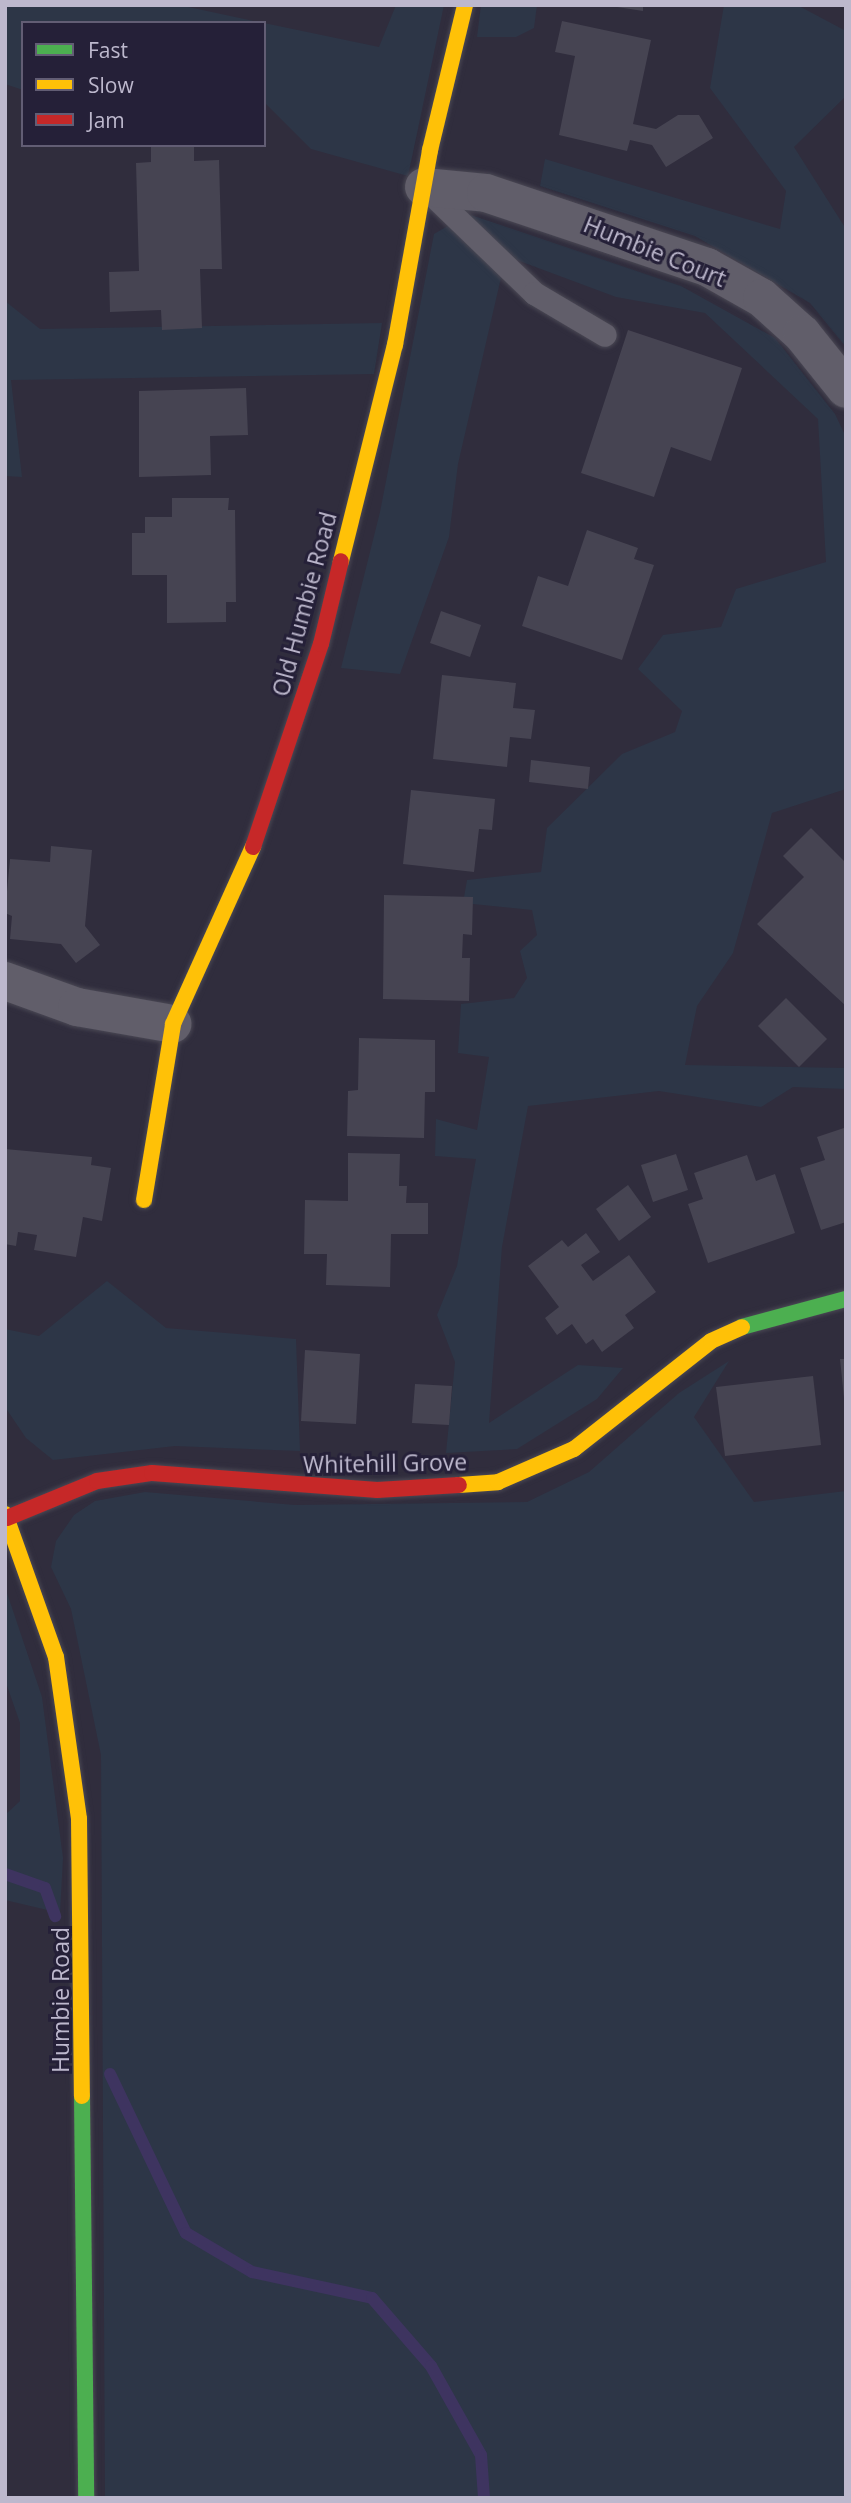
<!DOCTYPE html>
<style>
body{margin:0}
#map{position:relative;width:851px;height:2503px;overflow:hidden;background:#302d3d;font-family:"Open Sans",sans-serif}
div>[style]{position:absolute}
.green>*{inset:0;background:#2d3647}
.stream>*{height:12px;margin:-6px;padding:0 6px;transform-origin:6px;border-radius:6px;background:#3e3460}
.building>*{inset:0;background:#464452}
.roads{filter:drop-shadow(0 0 2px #4a4854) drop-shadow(0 0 2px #4a4854)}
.lane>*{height:23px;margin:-11.5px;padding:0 11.5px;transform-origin:11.5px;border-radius:11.5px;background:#615e6a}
.street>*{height:38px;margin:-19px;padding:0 19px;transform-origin:19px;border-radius:19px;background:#615e6a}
.fast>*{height:16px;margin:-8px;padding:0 8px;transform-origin:8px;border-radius:8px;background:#4caf50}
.slow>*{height:16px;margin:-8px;padding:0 8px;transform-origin:8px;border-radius:8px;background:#ffc107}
.jam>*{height:16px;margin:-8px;padding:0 8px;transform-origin:8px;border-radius:8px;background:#c62828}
span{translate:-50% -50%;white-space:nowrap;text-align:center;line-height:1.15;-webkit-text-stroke:6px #252038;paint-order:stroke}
.street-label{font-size:23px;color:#bdb8cd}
.frame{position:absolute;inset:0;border:7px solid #bdb8cd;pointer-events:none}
.legend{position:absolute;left:21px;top:21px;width:245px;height:126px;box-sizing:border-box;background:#252038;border:2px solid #625d74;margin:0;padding:9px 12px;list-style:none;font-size:21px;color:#bdb8cd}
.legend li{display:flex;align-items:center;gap:14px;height:35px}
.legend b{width:35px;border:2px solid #625d74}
</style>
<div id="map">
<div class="green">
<i style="clip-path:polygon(5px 5px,179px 5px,263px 23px,23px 23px,23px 90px,5px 84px)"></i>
<i style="clip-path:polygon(396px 5px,444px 5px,408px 176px,311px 149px,264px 102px,264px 23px,379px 47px)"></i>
<i style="clip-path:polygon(481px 5px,537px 5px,534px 28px,516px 37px,477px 37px)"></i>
<i style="clip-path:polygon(724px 5px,797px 5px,846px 31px,846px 96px,794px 147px,846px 229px,846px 347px,810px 303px,695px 236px,540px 186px,545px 159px,780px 229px,786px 191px,710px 88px)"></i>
<i style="clip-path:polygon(468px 214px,681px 286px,775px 338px,835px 414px,846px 437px,846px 789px,772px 813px,733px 953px,697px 1006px,685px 1065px,846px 1068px,846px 1089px,793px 1087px,761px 1107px,659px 1091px,528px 1106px,502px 1247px,489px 1423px,578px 1365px,623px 1368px,597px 1399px,517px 1449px,446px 1453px,455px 1362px,437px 1315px,457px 1266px,476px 1159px,435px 1156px,436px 1119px,477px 1130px,489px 1057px,458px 1053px,461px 1004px,514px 998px,527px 978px,520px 951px,537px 935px,532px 910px,463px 903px,467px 880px,541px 872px,547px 828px,622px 754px,675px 732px,682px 711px,638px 669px,663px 635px,721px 627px,736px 589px,826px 562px,818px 419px,705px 313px,616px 297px,506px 256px,458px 464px,449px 537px,400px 674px,341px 668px,380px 512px,434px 234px)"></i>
<i style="clip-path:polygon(5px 301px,40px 329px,382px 323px,374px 374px,11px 380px,22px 477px,5px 476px)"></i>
<i style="clip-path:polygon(107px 1281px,166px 1328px,296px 1339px,300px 1451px,175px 1446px,53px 1460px,26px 1438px,5px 1407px,5px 1329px,39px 1336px)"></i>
<i style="clip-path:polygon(729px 1361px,694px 1417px,754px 1502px,846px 1491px,846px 2498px,105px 2498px,101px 1755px,71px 1609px,51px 1567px,56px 1541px,74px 1515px,95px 1501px,145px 1492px,295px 1505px,527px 1502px,589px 1472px,679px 1393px)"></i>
<i style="clip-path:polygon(5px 1587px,42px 1697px,63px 1858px,60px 1913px,5px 1900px,5px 1815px,20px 1801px,20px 1723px,5px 1680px)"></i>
</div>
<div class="stream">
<i style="left:5px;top:1874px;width:42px;rotate:19.3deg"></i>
<i style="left:45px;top:1888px;width:30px;rotate:70deg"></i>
<i style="left:110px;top:2074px;width:176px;rotate:64.5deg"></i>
<i style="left:186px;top:2233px;width:77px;rotate:30.6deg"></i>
<i style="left:252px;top:2272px;width:123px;rotate:12.2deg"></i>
<i style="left:372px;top:2298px;width:90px;rotate:49.1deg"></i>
<i style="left:431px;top:2366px;width:102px;rotate:60.7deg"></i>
<i style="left:481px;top:2455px;width:43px;rotate:86deg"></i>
</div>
<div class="building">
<i style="clip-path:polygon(604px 5px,643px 5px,643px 11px)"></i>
<i style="clip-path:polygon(562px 21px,651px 40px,633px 124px,656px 129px,678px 115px,699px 115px,713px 138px,666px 167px,652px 145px,630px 140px,627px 151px,559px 135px,575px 56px,555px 52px)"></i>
<i style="clip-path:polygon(151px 145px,194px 145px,194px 161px,219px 160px,222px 269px,200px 269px,202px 328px,162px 330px,161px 310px,110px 312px,109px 272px,139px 271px,136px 163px,151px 162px)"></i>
<i style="clip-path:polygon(628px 330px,742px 368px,711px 461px,671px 447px,654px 497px,581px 473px)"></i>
<i style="clip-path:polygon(246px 388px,248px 435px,210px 436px,211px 475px,139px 477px,139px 391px)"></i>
<i style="clip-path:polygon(172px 498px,229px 498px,228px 510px,235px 510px,236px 602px,226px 602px,226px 622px,167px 623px,167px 575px,132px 575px,132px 533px,145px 533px,145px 517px,172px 517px)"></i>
<i style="clip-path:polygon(587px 530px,638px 548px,634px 559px,654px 565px,622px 660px,522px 626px,538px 576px,568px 586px)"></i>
<i style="clip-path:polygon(441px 611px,481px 625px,470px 657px,430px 643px)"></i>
<i style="clip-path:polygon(442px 675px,516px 683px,513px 708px,535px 710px,531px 739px,510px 737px,507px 767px,433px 759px)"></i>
<i style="clip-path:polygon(531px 760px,590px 767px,588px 789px,529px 782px)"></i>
<i style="clip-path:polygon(411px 790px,495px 799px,492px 830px,479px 829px,474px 872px,403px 864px)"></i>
<i style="clip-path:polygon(811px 828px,846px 863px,846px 1006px,757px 924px,804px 877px,783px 856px)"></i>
<i style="clip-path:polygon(51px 846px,92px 850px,85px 926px,100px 945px,76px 963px,61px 944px,10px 939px,12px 916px,5px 913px,10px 859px,50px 862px)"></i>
<i style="clip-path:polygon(384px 895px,473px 897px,472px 935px,463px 934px,462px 958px,470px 958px,469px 1001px,383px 999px)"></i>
<i style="clip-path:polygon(786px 998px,827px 1039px,799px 1067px,758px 1026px)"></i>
<i style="clip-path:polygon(359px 1038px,435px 1040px,435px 1092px,425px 1092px,424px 1138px,347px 1136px,348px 1091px,358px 1090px)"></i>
<i style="clip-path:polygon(844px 1128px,846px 1222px,821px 1230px,800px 1168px,825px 1160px,817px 1137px)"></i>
<i style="clip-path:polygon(5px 1149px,92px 1157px,91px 1165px,111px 1168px,102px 1221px,83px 1217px,76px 1257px,34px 1250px,37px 1235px,18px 1232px,16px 1246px,5px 1244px)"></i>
<i style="clip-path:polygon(348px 1153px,400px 1154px,399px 1186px,407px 1186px,406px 1203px,428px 1203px,428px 1234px,391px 1234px,390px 1287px,326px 1285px,327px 1254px,304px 1254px,305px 1200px,348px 1201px)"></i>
<i style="clip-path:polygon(676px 1154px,688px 1190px,653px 1202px,641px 1165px)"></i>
<i style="clip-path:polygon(747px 1155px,756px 1181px,775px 1174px,795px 1233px,708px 1263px,688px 1204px,703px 1199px,694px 1173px)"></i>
<i style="clip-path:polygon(628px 1185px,651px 1217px,619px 1241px,596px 1209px)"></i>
<i style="clip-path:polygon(586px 1233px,600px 1252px,581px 1265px,593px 1281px,629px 1255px,656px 1292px,625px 1315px,634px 1328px,602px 1352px,593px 1339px,586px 1344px,572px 1324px,557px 1335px,545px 1318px,559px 1307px,528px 1266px,562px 1240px,568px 1247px)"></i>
<i style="clip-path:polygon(305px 1350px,360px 1354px,356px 1424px,301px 1421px)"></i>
<i style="clip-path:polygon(840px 1359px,846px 1359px,846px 1398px,844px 1398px)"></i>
<i style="clip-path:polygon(813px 1376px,821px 1445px,725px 1456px,716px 1387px)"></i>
<i style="clip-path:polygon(415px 1384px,452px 1386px,449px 1425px,412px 1423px)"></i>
</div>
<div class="roads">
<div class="lane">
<i style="left:424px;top:187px;width:153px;rotate:43.9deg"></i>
<i style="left:534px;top:293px;width:82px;rotate:30.6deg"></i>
</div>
<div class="street">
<i style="left:424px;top:187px;width:62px;rotate:5.5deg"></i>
<i style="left:486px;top:193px;width:233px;rotate:18.5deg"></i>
<i style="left:707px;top:267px;width:63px;rotate:29.4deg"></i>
<i style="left:762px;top:298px;width:54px;rotate:42deg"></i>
<i style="left:802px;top:334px;width:70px;rotate:51.3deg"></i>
<i style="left:5px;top:981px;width:77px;rotate:19.9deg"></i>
<i style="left:77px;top:1007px;width:97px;rotate:10deg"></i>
</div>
<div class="fast">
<i style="left:742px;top:1327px;width:108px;rotate:-15.1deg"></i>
<i style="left:82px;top:2096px;width:402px;rotate:89.4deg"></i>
</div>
<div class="slow">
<i style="left:341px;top:561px;width:223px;rotate:-76deg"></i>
<i style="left:395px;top:345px;width:198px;rotate:-79.8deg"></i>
<i style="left:430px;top:150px;width:149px;rotate:-76.4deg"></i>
<i style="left:144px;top:1200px;width:178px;rotate:-80.6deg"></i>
<i style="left:173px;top:1024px;width:194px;rotate:-65.7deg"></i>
<i style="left:459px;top:1485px;width:39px;rotate:-4deg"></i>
<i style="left:498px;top:1482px;width:83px;rotate:-23.5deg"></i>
<i style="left:574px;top:1449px;width:174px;rotate:-38.2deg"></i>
<i style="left:711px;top:1341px;width:34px;rotate:-24deg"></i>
<i style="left:5px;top:1514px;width:152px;rotate:70.4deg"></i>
<i style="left:56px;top:1657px;width:164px;rotate:81.9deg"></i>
<i style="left:79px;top:1819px;width:277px;rotate:89.4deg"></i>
</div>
<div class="jam">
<i style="left:253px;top:847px;width:214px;rotate:-71.5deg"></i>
<i style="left:321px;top:644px;width:85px;rotate:-76.5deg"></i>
<i style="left:7px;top:1518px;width:97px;rotate:-22.3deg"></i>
<i style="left:97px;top:1481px;width:56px;rotate:-8.3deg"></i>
<i style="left:152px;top:1473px;width:226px;rotate:4.3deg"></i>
<i style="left:377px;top:1490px;width:82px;rotate:-3.5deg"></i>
</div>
</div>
<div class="street-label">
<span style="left:655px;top:251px;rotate:22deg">Humbie Court</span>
<span style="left:304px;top:604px;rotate:-75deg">Old Humbie Road</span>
<span style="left:385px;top:1463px;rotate:-1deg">Whitehill Grove</span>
<span style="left:60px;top:2000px;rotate:-90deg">Humbie Road</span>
</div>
<div class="frame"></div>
<ul class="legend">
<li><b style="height:9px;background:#4caf50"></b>Fast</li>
<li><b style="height:9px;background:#ffc107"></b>Slow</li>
<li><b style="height:9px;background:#c62828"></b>Jam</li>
</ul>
</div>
